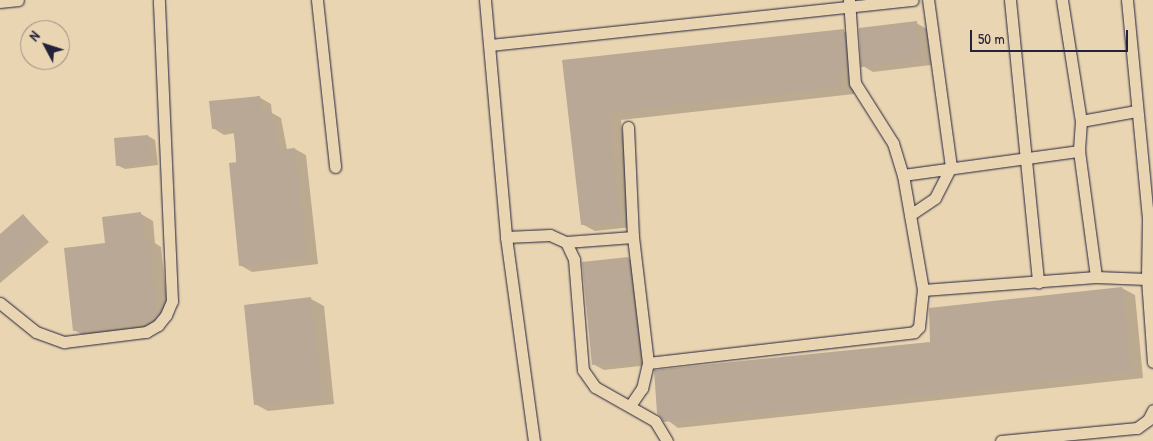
<!DOCTYPE html>
<style>
body{margin:0}
#map{position:relative;width:1153px;height:441px;overflow:hidden;background:#ead5b3;font-family:"Patrick Hand",sans-serif}
div>[style]{position:absolute}
.shadow>*{inset:0;background:#0003}
.building>*{inset:0;background:#b8a895}
.roads{filter:drop-shadow(0 0 1px #22223b) drop-shadow(0 0 1px #22223b)}
.lane>*{height:11px;margin:-5.5px;padding:0 5.5px;transform-origin:5.5px;border-radius:5.5px;background:#ead5b3}
span{translate:-50% -50%;white-space:nowrap;text-align:center;line-height:1.15;-webkit-text-stroke:5px #ead5b3;paint-order:stroke}
.north{position:absolute;left:20px;top:20px;width:50px;height:50px;box-sizing:border-box;background:#ead5b3;border:1px solid #9a8d83;border-radius:50%;rotate:310deg;font-size:14px;font-weight:700;line-height:20px;text-align:center;color:#22223b}
.north::after{content:'';display:block;margin:auto;width:18px;height:22px;background:#22223b;clip-path:polygon(50% 0,100% 100%,50% 72%,0 100%)}
.scale{position:absolute;left:970px;top:30px;width:158px;height:22px;box-sizing:border-box;border:2px solid #22223b;border-top:0;padding-left:6px;font-size:15px;line-height:18px;white-space:nowrap;color:#22223b;-webkit-text-stroke:4px #ead5b3;paint-order:stroke}
</style>
<div id="map">
<div class="shadow">
<i style="clip-path:polygon(916px 23px,927px 29px,931px 65px,873px 72px,863px 66px)"></i>
<i style="clip-path:polygon(843px 31px,856px 38px,854px 94px,621px 120px,632px 227px,595px 231px,582px 224px,564px 61px)"></i>
<i style="clip-path:polygon(259px 97px,271px 104px,272px 113px,281px 118px,287px 150px,295px 149px,306px 155px,318px 264px,252px 272px,240px 265px,235px 133px,224px 135px,213px 128px)"></i>
<i style="clip-path:polygon(148px 136px,155px 140px,158px 165px,125px 169px,117px 165px)"></i>
<i style="clip-path:polygon(141px 214px,153px 221px,155px 243px,161px 247px,169px 321px,160px 329px,86px 337px,74px 330px,107px 244px)"></i>
<i style="clip-path:polygon(23px 215px,49px 242px,0 283px,0 248px)"></i>
<i style="clip-path:polygon(628px 258px,638px 264px,649px 365px,604px 370px,593px 364px)"></i>
<i style="clip-path:polygon(1122px 288px,1135px 295px,1143px 378px,678px 428px,658px 413px,655px 372px,932px 343px)"></i>
<i style="clip-path:polygon(311px 299px,324px 306px,334px 404px,268px 411px,255px 404px)"></i>
</div>
<div class="building">
<i style="clip-path:polygon(917px 21px,921px 60px,861px 67px,859px 28px)"></i>
<i style="clip-path:polygon(844px 29px,846px 68px,840px 69px,842px 87px,609px 113px,620px 221px,581px 225px,562px 60px)"></i>
<i style="clip-path:polygon(260px 96px,261px 111px,270px 110px,271px 122px,274px 122px,277px 150px,295px 148px,307px 258px,239px 266px,229px 163px,237px 162px,233px 127px,212px 129px,209px 101px)"></i>
<i style="clip-path:polygon(148px 135px,151px 162px,116px 166px,114px 138px)"></i>
<i style="clip-path:polygon(141px 212px,144px 239px,149px 238px,157px 314px,147px 322px,73px 331px,64px 248px,105px 243px,102px 217px)"></i>
<i style="clip-path:polygon(23px 214px,44px 238px,0 275px,0 234px)"></i>
<i style="clip-path:polygon(628px 257px,639px 360px,592px 365px,582px 262px)"></i>
<i style="clip-path:polygon(1122px 287px,1131px 371px,753px 415px,753px 412px,664px 422px,657px 413px,654px 370px,930px 342px,929px 308px)"></i>
<i style="clip-path:polygon(311px 297px,322px 397px,254px 405px,244px 305px)"></i>
</div>
<div class="roads">
<div class="lane">
<i style="left:317px;top:0;width:168px;rotate:83.8deg"></i>
<i style="left:485px;top:0;width:238px;rotate:84.9deg"></i>
<i style="left:506px;top:237px;width:206px;rotate:82.2deg"></i>
<i style="left:849px;top:0;width:83px;rotate:85.9deg"></i>
<i style="left:855px;top:83px;width:71px;rotate:57.7deg"></i>
<i style="left:893px;top:143px;width:34px;rotate:73deg"></i>
<i style="left:903px;top:175px;width:117px;rotate:80.1deg"></i>
<i style="left:923px;top:290px;width:173px;rotate:-4.3deg"></i>
<i style="left:1096px;top:277px;width:51px;rotate:2.2deg"></i>
<i style="left:1010px;top:0;width:284px;rotate:84.3deg"></i>
<i style="left:1062px;top:0;width:122px;rotate:81.1deg"></i>
<i style="left:1081px;top:121px;width:30px;rotate:94deg"></i>
<i style="left:1079px;top:151px;width:127px;rotate:82.3deg"></i>
<i style="left:1127px;top:0;width:220px;rotate:84.5deg"></i>
<i style="left:1148px;top:219px;width:60px;rotate:91deg"></i>
<i style="left:1147px;top:279px;width:83px;rotate:85.9deg"></i>
<i style="left:0;top:2px;width:18px;rotate:-6deg"></i>
<i style="left:491px;top:45px;width:424px;rotate:-6.1deg"></i>
<i style="left:1081px;top:121px;width:56px;rotate:-10.3deg"></i>
<i style="left:628px;top:127px;width:110px;rotate:87.4deg"></i>
<i style="left:633px;top:237px;width:127px;rotate:83.2deg"></i>
<i style="left:648px;top:363px;width:26px;rotate:103deg"></i>
<i style="left:642px;top:388px;width:22px;rotate:124deg"></i>
<i style="left:903px;top:175px;width:178px;rotate:-7.8deg"></i>
<i style="left:910px;top:215px;width:30px;rotate:-34deg"></i>
<i style="left:935px;top:198px;width:35px;rotate:-63deg"></i>
<i style="left:951px;top:167px;width:169px;rotate:-97.8deg"></i>
<i style="left:506px;top:237px;width:44px;rotate:-2.6deg"></i>
<i style="left:550px;top:235px;width:17px;rotate:24deg"></i>
<i style="left:566px;top:242px;width:19px;rotate:65deg"></i>
<i style="left:574px;top:259px;width:111px;rotate:85.4deg"></i>
<i style="left:583px;top:370px;width:21px;rotate:55deg"></i>
<i style="left:595px;top:387px;width:69px;rotate:29.5deg"></i>
<i style="left:655px;top:421px;width:23px;rotate:59deg"></i>
<i style="left:566px;top:242px;width:67px;rotate:-4.3deg"></i>
<i style="left:0;top:303px;width:46px;rotate:38.9deg"></i>
<i style="left:36px;top:332px;width:30px;rotate:20deg"></i>
<i style="left:64px;top:342px;width:83px;rotate:-7deg"></i>
<i style="left:146px;top:332px;width:14px;rotate:-30deg"></i>
<i style="left:158px;top:325px;width:13px;rotate:-51deg"></i>
<i style="left:166px;top:315px;width:15px;rotate:-67deg"></i>
<i style="left:172px;top:301px;width:301px;rotate:-92.5deg"></i>
<i style="left:648px;top:363px;width:268px;rotate:-6.6deg"></i>
<i style="left:914px;top:332px;width:7px;rotate:-45deg"></i>
<i style="left:919px;top:327px;width:37px;rotate:-84deg"></i>
<i style="left:1001px;top:441px;width:137px;rotate:-5.5deg"></i>
<i style="left:1137px;top:428px;width:14px;rotate:-36deg"></i>
<i style="left:1148px;top:420px;width:11px;rotate:-63deg"></i>
</div>
</div>
<div class="north">N</div>
<div class="scale">50 m</div>
</div>
